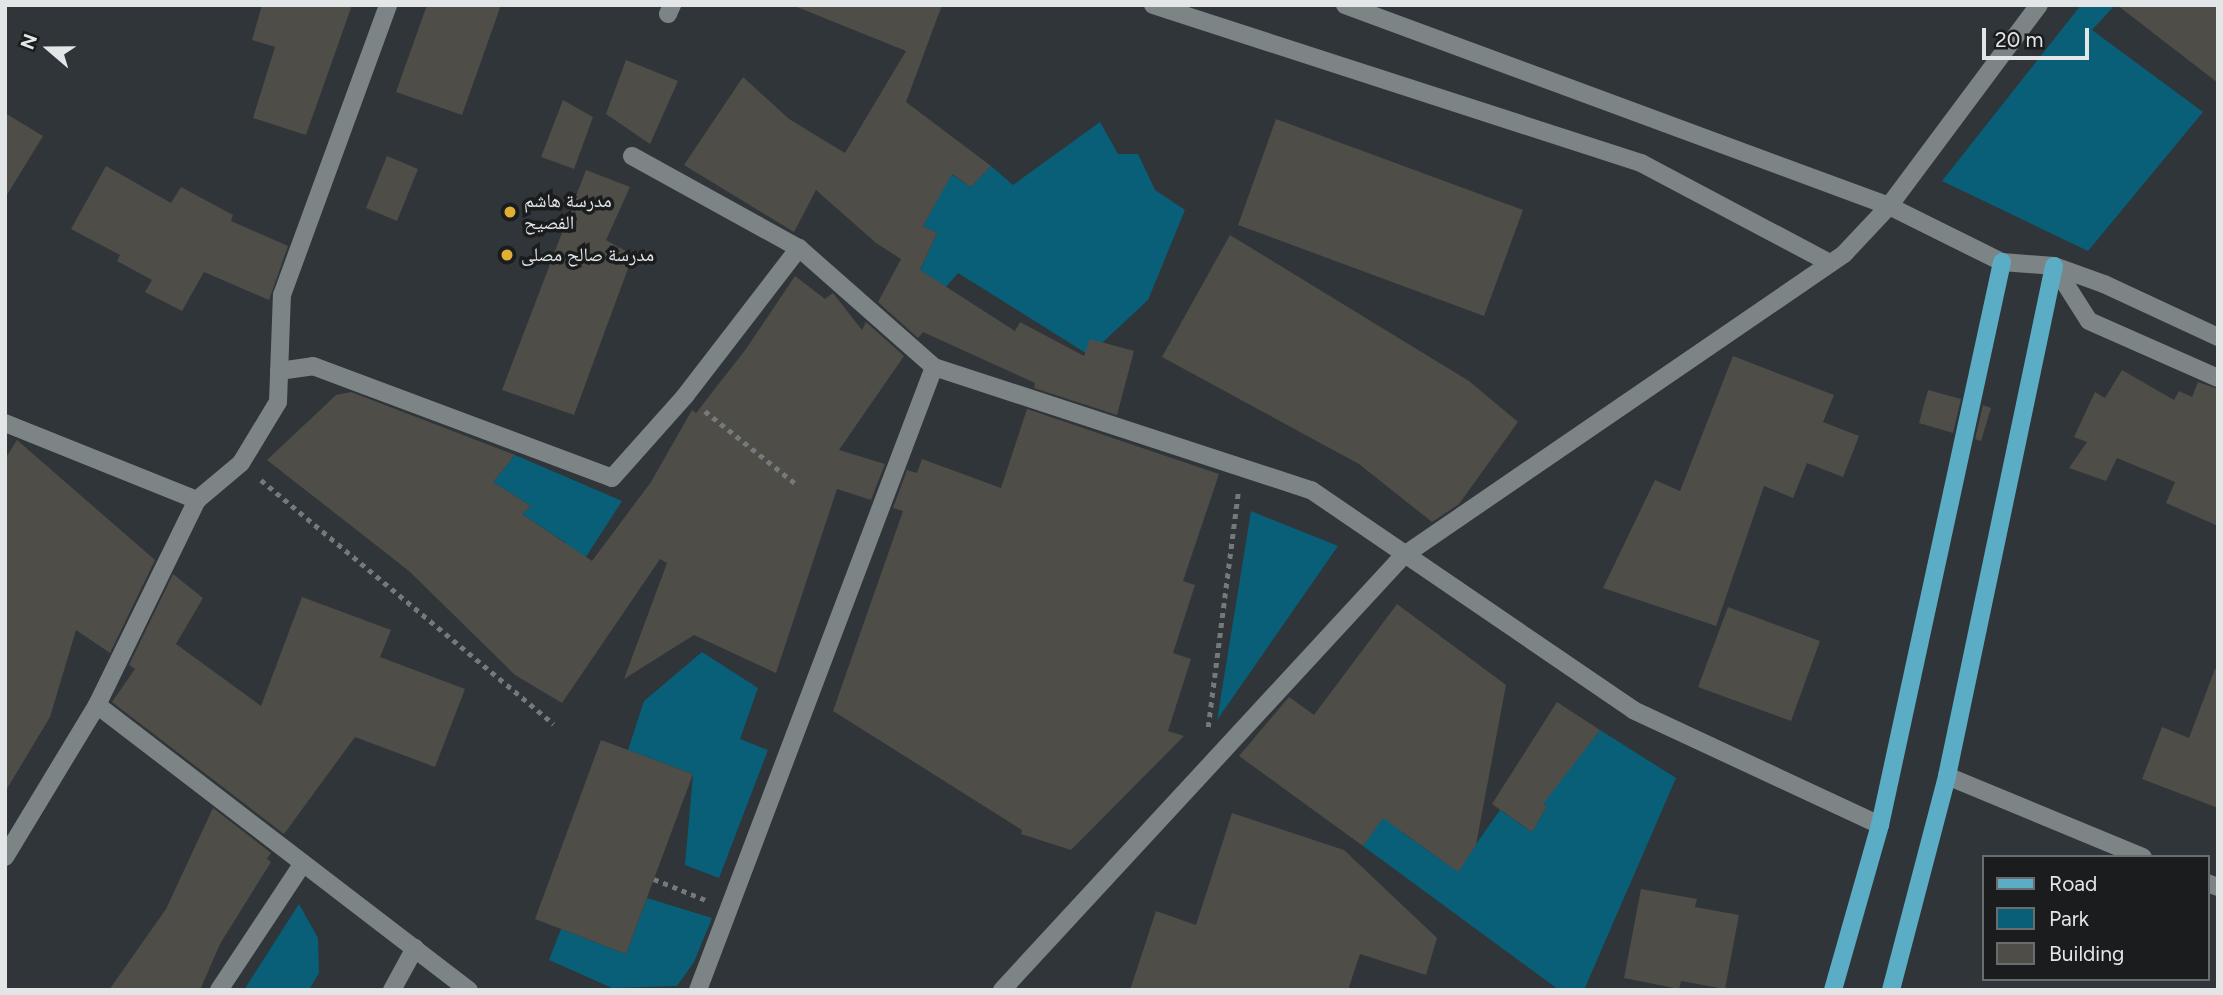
<!DOCTYPE html>
<meta charset="utf-8">
<style>
body{margin:0}
#map{position:relative;width:2223px;height:995px;overflow:hidden;background:#2f3538;font-family:Figtree,"Noto Naskh Arabic",sans-serif}
div>[style]{position:absolute}
.green>*{inset:0;background:#095f77}
.building>*{inset:0;background:#4f4d47}
.path>*{height:4.5px;margin-top:-2.25px;transform-origin:0;background:repeating-linear-gradient(90deg,#74797b 0 5px,transparent 0 10px)}
.service>*{height:18px;margin:-9px;padding:0 9px;transform-origin:9px;border-radius:9px;background:#7d8486}
.minor>*{height:18px;margin:-9px;padding:0 9px;transform-origin:9px;border-radius:9px;background:#7d8486}
.secondary>*{height:18px;margin:-9px;padding:0 9px;transform-origin:9px;border-radius:9px;background:#7d8486}
.primary>*{height:18px;margin:-9px;padding:0 9px;transform-origin:9px;border-radius:9px;background:#5bacc5}
.dots>*{width:19px;height:19px;translate:-50% -50%;box-sizing:border-box;border:4px solid #1a1c1d;border-radius:50%}
span{translate:-50% -50%;white-space:nowrap;text-align:center;line-height:1.15;-webkit-text-stroke:7px #1a1c1d;paint-order:stroke}
.poi-label{font-size:19px;color:#e2e6e7}
.left{translate:0 -50%;text-align:left}
.frame{position:absolute;inset:0;border:7px solid #e2e6e7;pointer-events:none}
.legend{position:absolute;left:1982px;top:855px;width:228px;height:126px;box-sizing:border-box;background:#1a1c1d;border:2px solid #6a6d6e;margin:0;padding:9px 12px;list-style:none;font-size:21px;color:#e2e6e7}
.legend li{display:flex;align-items:center;gap:14px;height:35px}
.legend b{width:35px;border:2px solid #6a6d6e}
.north{position:absolute;left:14px;top:14px;width:70px;height:70px;-webkit-text-stroke:5px #1a1c1d;paint-order:stroke;rotate:290deg;font-size:19px;font-weight:700;line-height:28px;text-align:center;color:#e2e6e7}
.north::after{content:'';display:block;margin:auto;width:24px;height:32px;background:#e2e6e7;clip-path:polygon(50% 0,100% 100%,50% 72%,0 100%)}
.scale{position:absolute;left:1982px;top:28px;width:107px;height:32px;box-sizing:border-box;border:4px solid #e2e6e7;border-top:0;padding-left:9px;font-size:21px;line-height:24px;white-space:nowrap;color:#e2e6e7;-webkit-text-stroke:5px #1a1c1d;paint-order:stroke}
</style>
<div id="map">
<div class="green">
<i style="clip-path:polygon(2081px 5px,2115px 5px,2092px 30px,2203px 112px,2088px 251px,1942px 181px)"></i>
<i style="clip-path:polygon(1100px 122px,1118px 154px,1138px 154px,1155px 190px,1185px 210px,1148px 300px,1089px 355px,958px 273px,934px 301px,912px 288px,937px 233px,923px 226px,951px 174px,971px 187px,991px 166px,1013px 185px)"></i>
<i style="clip-path:polygon(515px 455px,622px 501px,553px 608px,566px 543px,522px 514px,531px 506px,493px 482px)"></i>
<i style="clip-path:polygon(1251px 511px,1338px 546px,1217px 720px)"></i>
<i style="clip-path:polygon(702px 652px,758px 688px,740px 739px,768px 750px,719px 878px,685px 865px,693px 774px,628px 750px,644px 701px)"></i>
<i style="clip-path:polygon(1600px 730px,1676px 778px,1584px 990px,1559px 990px,1363px 846px,1374px 830px,1386px 767px,1402px 832px,1457px 871px,1500px 810px,1532px 832px,1547px 806px,1507px 782px,1555px 787px)"></i>
<i style="clip-path:polygon(647px 898px,712px 918px,694px 962px,677px 986px,612px 988px,549px 960px,561px 929px,626px 954px)"></i>
<i style="clip-path:polygon(299px 904px,318px 938px,319px 973px,309px 990px,244px 990px)"></i>
</div>
<div class="building">
<i style="clip-path:polygon(262px 5px,352px 5px,306px 135px,253px 118px,275px 47px,252px 40px)"></i>
<i style="clip-path:polygon(427px 5px,501px 5px,462px 115px,396px 92px)"></i>
<i style="clip-path:polygon(792px 5px,942px 5px,906px 102px,991px 166px,971px 187px,952px 174px,923px 226px,937px 233px,920px 270px,1015px 331px,1020px 322px,1084px 356px,1090px 339px,1134px 351px,1117px 415px,1034px 388px,1035px 383px,923px 332px,918px 338px,878px 302px,901px 259px,876px 243px,816px 190px,794px 232px,684px 165px,743px 77px,789px 119px,845px 153px,906px 51px)"></i>
<i style="clip-path:polygon(2117px 5px,2218px 5px,2218px 83px)"></i>
<i style="clip-path:polygon(626px 60px,678px 81px,650px 144px,606px 114px)"></i>
<i style="clip-path:polygon(563px 100px,593px 117px,574px 169px,541px 157px)"></i>
<i style="clip-path:polygon(5px 113px,43px 136px,5px 198px)"></i>
<i style="clip-path:polygon(1276px 119px,1523px 210px,1484px 316px,1238px 225px)"></i>
<i style="clip-path:polygon(387px 156px,418px 169px,397px 221px,366px 208px)"></i>
<i style="clip-path:polygon(106px 166px,171px 203px,181px 187px,233px 215px,231px 221px,288px 246px,269px 300px,204px 272px,182px 311px,145px 292px,152px 280px,117px 261px,120px 255px,71px 229px)"></i>
<i style="clip-path:polygon(586px 170px,630px 187px,606px 240px,633px 255px,574px 415px,502px 390px)"></i>
<i style="clip-path:polygon(1230px 235px,1469px 381px,1518px 422px,1459px 504px,1432px 522px,1359px 464px,1162px 357px)"></i>
<i style="clip-path:polygon(795px 276px,825px 299px,833px 293px,862px 330px,866px 322px,904px 356px,839px 450px,885px 464px,871px 500px,837px 489px,776px 673px,694px 635px,624px 679px,667px 563px,660px 559px,562px 703px,515px 675px,409px 571px,267px 460px,336px 395px,351px 392px,515px 455px,493px 482px,531px 506px,522px 514px,592px 561px,651px 482px,692px 410px,696px 413px,746px 349px)"></i>
<i style="clip-path:polygon(1733px 356px,1834px 395px,1823px 422px,1859px 436px,1843px 477px,1807px 463px,1793px 498px,1764px 486px,1716px 626px,1603px 588px,1655px 480px,1680px 491px)"></i>
<i style="clip-path:polygon(2122px 370px,2174px 400px,2179px 391px,2192px 397px,2198px 382px,2218px 389px,2218px 526px,2166px 503px,2175px 482px,2117px 458px,2106px 481px,2069px 468px,2087px 442px,2074px 437px,2095px 392px,2105px 398px)"></i>
<i style="clip-path:polygon(1928px 390px,1961px 399px,1953px 433px,1919px 423px)"></i>
<i style="clip-path:polygon(1983px 405px,1991px 408px,1981px 441px,1975px 439px)"></i>
<i style="clip-path:polygon(1027px 409px,1219px 474px,1183px 581px,1195px 585px,1173px 653px,1191px 659px,1168px 731px,1184px 736px,1071px 850px,1021px 834px,1022px 830px,833px 711px,903px 511px,893px 508px,907px 470px,917px 473px,922px 459px,1001px 488px)"></i>
<i style="clip-path:polygon(17px 440px,155px 560px,110px 653px,76px 630px,50px 717px,5px 792px,5px 459px)"></i>
<i style="clip-path:polygon(173px 574px,203px 598px,176px 644px,261px 706px,302px 597px,391px 630px,380px 657px,465px 689px,435px 767px,355px 737px,284px 834px,112px 702px,135px 669px,129px 665px)"></i>
<i style="clip-path:polygon(1397px 604px,1506px 685px,1476px 845px,1458px 872px,1383px 818px,1363px 846px,1239px 756px,1289px 697px,1314px 715px)"></i>
<i style="clip-path:polygon(1728px 607px,1820px 641px,1791px 721px,1698px 687px)"></i>
<i style="clip-path:polygon(2215px 669px,2218px 669px,2218px 808px,2142px 779px,2162px 727px,2189px 738px)"></i>
<i style="clip-path:polygon(1557px 702px,1600px 730px,1543px 804px,1547px 806px,1532px 832px,1492px 804px)"></i>
<i style="clip-path:polygon(601px 740px,693px 774px,626px 954px,535px 919px)"></i>
<i style="clip-path:polygon(213px 808px,271px 853px,267px 859px,271px 862px,220px 944px,200px 990px,109px 990px,166px 909px)"></i>
<i style="clip-path:polygon(1232px 813px,1344px 850px,1437px 938px,1426px 975px,1360px 954px,1348px 990px,1130px 990px,1156px 911px,1196px 925px)"></i>
<i style="clip-path:polygon(1641px 889px,1697px 899px,1695px 907px,1739px 915px,1725px 989px,1681px 981px,1679px 989px,1624px 978px)"></i>
</div>
<div class="path">
<i style="left:705px;top:411px;width:115px;rotate:38.7deg"></i>
<i style="left:261px;top:480px;width:381px;rotate:39.8deg"></i>
<i style="left:1208px;top:727px;width:236px;rotate:-82.7deg"></i>
<i style="left:654px;top:879px;width:56px;rotate:22deg"></i>
</div>
<div class="service">
<i style="left:1153px;top:5px;width:513px;rotate:17.94deg"></i>
<i style="left:1641px;top:163px;width:214px;rotate:27.9deg"></i>
<i style="left:668px;top:14px;width:10px;rotate:-66deg"></i>
<i style="left:1889px;top:206px;width:251px;rotate:-53.3deg"></i>
<i style="left:219px;top:990px;width:152px;rotate:-56.5deg"></i>
</div>
<div class="minor">
<i style="left:632px;top:156px;width:191px;rotate:28.9deg"></i>
<i style="left:799px;top:248px;width:180px;rotate:41.4deg"></i>
<i style="left:279px;top:371px;width:34px;rotate:-8deg"></i>
<i style="left:313px;top:366px;width:319px;rotate:20.5deg"></i>
<i style="left:612px;top:478px;width:110px;rotate:-48.3deg"></i>
<i style="left:685px;top:396px;width:187px;rotate:-52.4deg"></i>
<i style="left:5px;top:423px;width:207px;rotate:21.9deg"></i>
<i style="left:97px;top:705px;width:469px;rotate:37.5deg"></i>
<i style="left:1947px;top:776px;width:212px;rotate:22.5deg"></i>
<i style="left:5px;top:857px;width:178px;rotate:-58.8deg"></i>
<i style="left:97px;top:705px;width:228px;rotate:-64deg"></i>
<i style="left:197px;top:500px;width:57px;rotate:-40.1deg"></i>
<i style="left:241px;top:463px;width:71px;rotate:-58.8deg"></i>
<i style="left:278px;top:402px;width:107px;rotate:-87.9deg"></i>
<i style="left:282px;top:295px;width:309px;rotate:-69.9deg"></i>
<i style="left:2207px;top:883px;width:12px;rotate:20deg"></i>
<i style="left:392px;top:990px;width:48px;rotate:-61.3deg"></i>
<i style="left:698px;top:990px;width:666px;rotate:-69.25deg"></i>
<i style="left:934px;top:367px;width:397px;rotate:18.1deg"></i>
<i style="left:1311px;top:490px;width:390px;rotate:34.3deg"></i>
<i style="left:1633px;top:710px;width:272px;rotate:25deg"></i>
<i style="left:1002px;top:990px;width:591px;rotate:-47.26deg"></i>
<i style="left:1403px;top:556px;width:534px;rotate:-34.4deg"></i>
<i style="left:1844px;top:254px;width:66px;rotate:-46.8deg"></i>
</div>
<div class="secondary">
<i style="left:1345px;top:5px;width:580px;rotate:20.28deg"></i>
<i style="left:1889px;top:206px;width:126px;rotate:26.4deg"></i>
<i style="left:2002px;top:262px;width:52px;rotate:4.4deg"></i>
<i style="left:2054px;top:266px;width:53px;rotate:19.8deg"></i>
<i style="left:2104px;top:284px;width:126px;rotate:24.9deg"></i>
<i style="left:2054px;top:266px;width:65px;rotate:57.5deg"></i>
<i style="left:2089px;top:321px;width:141px;rotate:23.8deg"></i>
</div>
<div class="primary">
<i style="left:1833px;top:990px;width:172px;rotate:-74.1deg"></i>
<i style="left:1880px;top:825px;width:576px;rotate:-77.77deg"></i>
<i style="left:1891px;top:990px;width:221px;rotate:-75.3deg"></i>
<i style="left:1947px;top:776px;width:521px;rotate:-78.15deg"></i>
</div>
<div class="dots">
<i style="left:510px;top:212px;background:#e0af34"></i>
<i style="left:507px;top:255px;background:#e0af34"></i>
</div>
<div class="poi-label">
<span class="left" style="left:524px;top:212px">مدرسة هاشم<br>الفصيح</span>
<span class="left" style="left:521px;top:255px">مدرسة صالح مصلى</span>
</div>
<div class="frame"></div>
<ul class="legend">
<li><b style="height:9px;background:#5bacc5"></b>Road</li>
<li><b style="height:19px;background:#095f77"></b>Park</li>
<li><b style="height:19px;background:#4f4d47"></b>Building</li>
</ul>
<div class="north">N</div>
<div class="scale">20 m</div>
</div>
